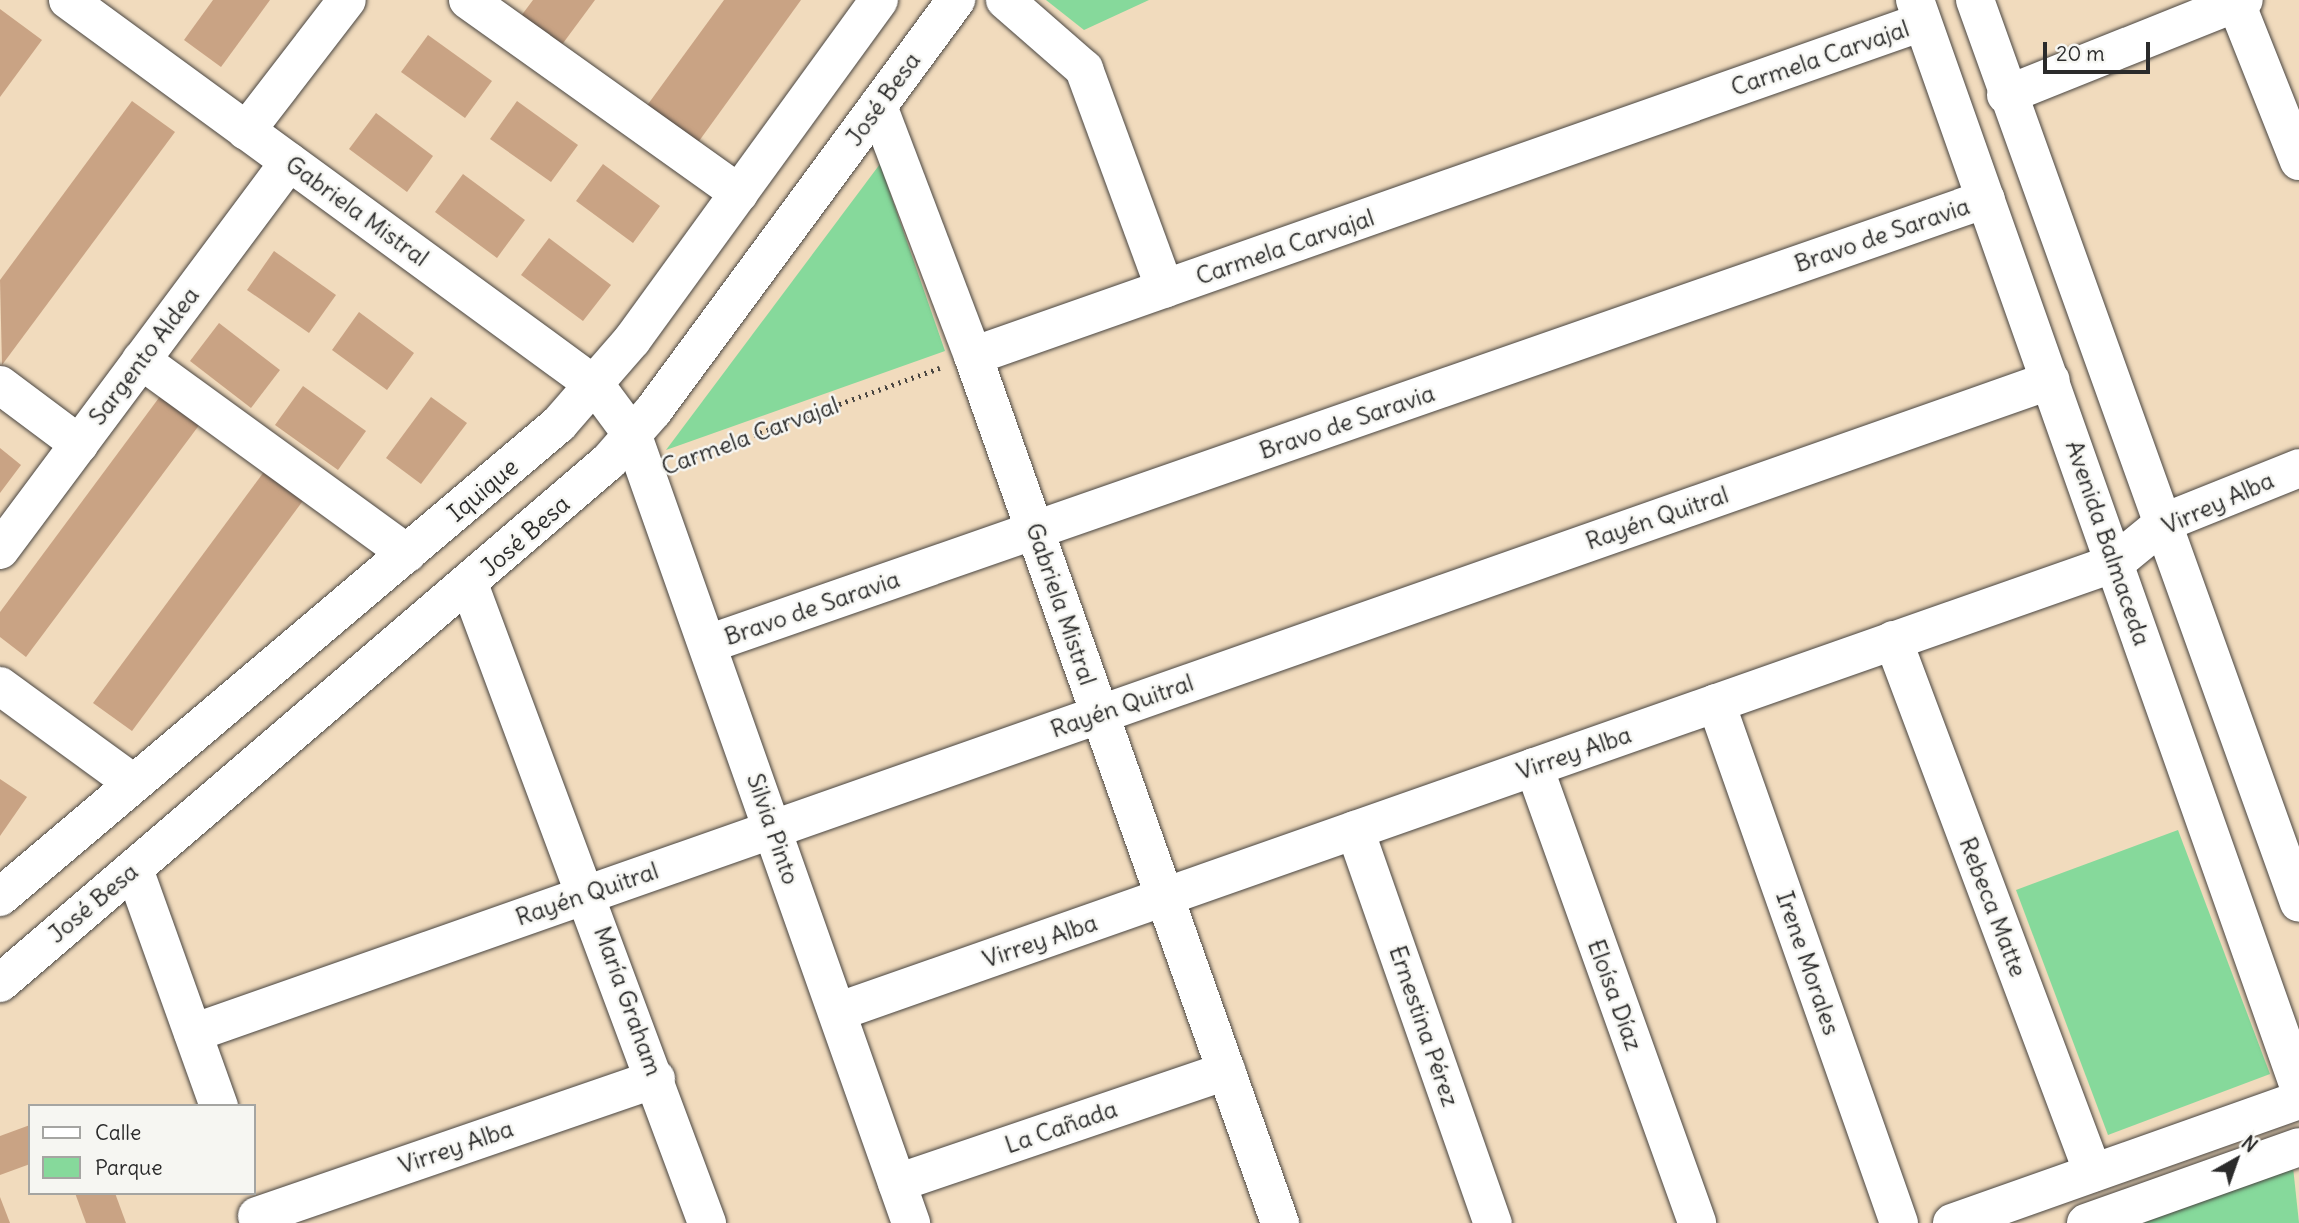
<!DOCTYPE html>
<meta charset="utf-8">
<style>
body{margin:0}
#map{position:relative;width:2299px;height:1223px;overflow:hidden;background:#f1dbbd;font-family:Delius,sans-serif}
div>[style]{position:absolute}
.green>*{inset:0;background:#86d99b}
.building>*{inset:0;background:#c9a384}
.path>*{height:4.5px;margin-top:-2.25px;transform-origin:0;background:repeating-linear-gradient(90deg,#494541 0 2px,transparent 0 7px)}
.roads{filter:drop-shadow(0 0 2px #494541) drop-shadow(0 0 2px #494541)}
.minor>*{height:38px;margin:-19px;padding:0 19px;transform-origin:19px;border-radius:19px;background:#fff}
span{translate:-50% -50%;white-space:nowrap;text-align:center;line-height:1.15;-webkit-text-stroke:5px #f6f6f2;paint-order:stroke}
.street-label{font-size:24px;color:#2b2b2b}
.legend{position:absolute;left:28px;top:1104px;width:228px;height:91px;box-sizing:border-box;background:#f6f6f2;border:2px solid #a5a5a2;margin:0;padding:9px 12px;list-style:none;font-size:21px;color:#2b2b2b}
.legend li{display:flex;align-items:center;gap:14px;height:35px}
.legend b{width:35px;border:2px solid #a5a5a2}
.north{position:absolute;left:2201px;top:1125px;width:70px;height:70px;-webkit-text-stroke:5px #f6f6f2;paint-order:stroke;rotate:40deg;font-size:19px;font-weight:700;line-height:28px;text-align:center;color:#2b2b2b}
.north::after{content:'';display:block;margin:auto;width:24px;height:32px;background:#2b2b2b;clip-path:polygon(50% 0,100% 100%,50% 72%,0 100%)}
.scale{position:absolute;left:2043px;top:42px;width:107px;height:32px;box-sizing:border-box;border:4px solid #2b2b2b;border-top:0;padding-left:9px;font-size:21px;line-height:24px;white-space:nowrap;color:#2b2b2b;-webkit-text-stroke:5px #f6f6f2;paint-order:stroke}
</style>
<div id="map">
<div class="green">
<i style="clip-path:polygon(1046px 0,1149px 0,1084px 30px)"></i>
<i style="clip-path:polygon(880px 164px,945px 351px,666px 450px)"></i>
<i style="clip-path:polygon(2178px 830px,2270px 1074px,2108px 1135px,2016px 890px)"></i>
<i style="clip-path:polygon(2293px 1167px,2299px 1223px,2145px 1223px,2144px 1221px)"></i>
</div>
<div class="building">
<i style="clip-path:polygon(213px 0,270px 0,221px 67px,184px 40px)"></i>
<i style="clip-path:polygon(533px 0,595px 0,558px 50px,518px 20px)"></i>
<i style="clip-path:polygon(724px 0,801px 0,694px 148px,643px 111px)"></i>
<i style="clip-path:polygon(0 9px,42px 40px,0 97px)"></i>
<i style="clip-path:polygon(428px 35px,492px 81px,465px 118px,401px 72px)"></i>
<i style="clip-path:polygon(132px 101px,175px 132px,2px 365px,0 280px)"></i>
<i style="clip-path:polygon(517px 101px,578px 145px,551px 182px,490px 139px)"></i>
<i style="clip-path:polygon(376px 113px,433px 156px,407px 192px,349px 149px)"></i>
<i style="clip-path:polygon(603px 164px,660px 206px,633px 243px,576px 201px)"></i>
<i style="clip-path:polygon(463px 174px,525px 220px,497px 258px,435px 212px)"></i>
<i style="clip-path:polygon(549px 238px,611px 285px,583px 321px,521px 275px)"></i>
<i style="clip-path:polygon(274px 251px,336px 295px,309px 333px,247px 290px)"></i>
<i style="clip-path:polygon(359px 312px,414px 353px,387px 390px,332px 350px)"></i>
<i style="clip-path:polygon(219px 323px,280px 370px,251px 408px,190px 361px)"></i>
<i style="clip-path:polygon(303px 386px,366px 431px,338px 470px,275px 425px)"></i>
<i style="clip-path:polygon(161px 395px,200px 424px,26px 657px,0 637px,0 612px)"></i>
<i style="clip-path:polygon(431px 397px,467px 423px,421px 484px,386px 458px)"></i>
<i style="clip-path:polygon(0 448px,21px 465px,0 493px)"></i>
<i style="clip-path:polygon(266px 469px,305px 498px,132px 731px,93px 703px)"></i>
<i style="clip-path:polygon(0 779px,27px 797px,0 836px)"></i>
<i style="clip-path:polygon(30px 1125px,30px 1164px,0 1175px,0 1136px)"></i>
<i style="clip-path:polygon(75px 1193px,115px 1193px,126px 1223px,86px 1223px)"></i>
<i style="clip-path:polygon(0 1197px,10px 1223px,0 1223px)"></i>
</div>
<div class="path">
<i style="left:681px;top:461px;width:275px;rotate:-19.8deg"></i>
</div>
<div class="roads">
<div class="minor">
<i style="left:68px;top:0;width:654px;rotate:36.17deg"></i>
<i style="left:596px;top:386px;width:62px;rotate:53.5deg"></i>
<i style="left:633px;top:436px;width:835px;rotate:70.54deg"></i>
<i style="left:468px;top:0;width:333px;rotate:35.5deg"></i>
<i style="left:1005px;top:0;width:105px;rotate:41.1deg"></i>
<i style="left:1084px;top:69px;width:234px;rotate:69.8deg"></i>
<i style="left:1915px;top:0;width:1153px;rotate:70.54deg"></i>
<i style="left:1975px;top:0;width:959px;rotate:70.26deg"></i>
<i style="left:2236px;top:3px;width:170px;rotate:68.3deg"></i>
<i style="left:2006px;top:95px;width:256px;rotate:-21.8deg"></i>
<i style="left:878px;top:106px;width:267px;rotate:69.2deg"></i>
<i style="left:973px;top:356px;width:920px;rotate:70.5deg"></i>
<i style="left:246px;top:131px;width:165px;rotate:-52.4deg"></i>
<i style="left:973px;top:356px;width:1006px;rotate:-19.39deg"></i>
<i style="left:141px;top:360px;width:329px;rotate:36deg"></i>
<i style="left:0;top:385px;width:99px;rotate:36.8deg"></i>
<i style="left:0;top:550px;width:484px;rotate:-53.3deg"></i>
<i style="left:469px;top:584px;width:682px;rotate:69.57deg"></i>
<i style="left:1893px;top:640px;width:569px;rotate:69.43deg"></i>
<i style="left:708px;top:644px;width:1353px;rotate:-19.2deg"></i>
<i style="left:0;top:686px;width:165px;rotate:36.1deg"></i>
<i style="left:1716px;top:703px;width:551px;rotate:70.61deg"></i>
<i style="left:1534px;top:767px;width:484px;rotate:70.3deg"></i>
<i style="left:1355px;top:830px;width:417px;rotate:70.7deg"></i>
<i style="left:134px;top:869px;width:252px;rotate:70.3deg"></i>
<i style="left:0;top:897px;width:732px;rotate:-40.24deg"></i>
<i style="left:559px;top:424px;width:111px;rotate:-49deg"></i>
<i style="left:632px;top:340px;width:420px;rotate:-54deg"></i>
<i style="left:0;top:983px;width:802px;rotate:-40.6deg"></i>
<i style="left:609px;top:461px;width:67px;rotate:-48.7deg"></i>
<i style="left:653px;top:411px;width:511px;rotate:-53.6deg"></i>
<i style="left:837px;top:1012px;width:1355px;rotate:-19.36deg"></i>
<i style="left:2115px;top:563px;width:65px;rotate:-39.4deg"></i>
<i style="left:2165px;top:522px;width:144px;rotate:-21.9deg"></i>
<i style="left:193px;top:1033px;width:1969px;rotate:-19.36deg"></i>
<i style="left:897px;top:1183px;width:348px;rotate:-18.8deg"></i>
<i style="left:257px;top:1216px;width:422px;rotate:-19deg"></i>
<i style="left:1952px;top:1223px;width:368px;rotate:-19.5deg"></i>
<i style="left:2086px;top:1223px;width:226px;rotate:-19.6deg"></i>
</div>
</div>
<div class="street-label">
<span style="left:1820px;top:58px;rotate:-19deg">Carmela Carvajal</span>
<span style="left:883px;top:99px;rotate:-54deg">José Besa</span>
<span style="left:357px;top:211px;rotate:36deg">Gabriela Mistral</span>
<span style="left:1882px;top:235px;rotate:-19deg">Bravo de Saravia</span>
<span style="left:1285px;top:247px;rotate:-19deg">Carmela Carvajal</span>
<span style="left:144px;top:356px;rotate:-53deg">Sargento Aldea</span>
<span style="left:1347px;top:422px;rotate:-19deg">Bravo de Saravia</span>
<span style="left:750px;top:436px;rotate:-20deg">Carmela Carvajal</span>
<span style="left:483px;top:490px;rotate:-40deg">Iquique</span>
<span style="left:2218px;top:503px;rotate:-24deg">Virrey Alba</span>
<span style="left:1657px;top:518px;rotate:-19deg">Rayén Quitral</span>
<span style="left:525px;top:536px;rotate:-41deg">José Besa</span>
<span style="left:2108px;top:543px;rotate:71deg">Avenida Balmaceda</span>
<span style="left:1061px;top:604px;rotate:71deg">Gabriela Mistral</span>
<span style="left:812px;top:608px;rotate:-19deg">Bravo de Saravia</span>
<span style="left:1122px;top:706px;rotate:-19deg">Rayén Quitral</span>
<span style="left:1574px;top:753px;rotate:-19deg">Virrey Alba</span>
<span style="left:773px;top:829px;rotate:71deg">Silvia Pinto</span>
<span style="left:587px;top:894px;rotate:-19deg">Rayén Quitral</span>
<span style="left:93px;top:903px;rotate:-40deg">José Besa</span>
<span style="left:1993px;top:907px;rotate:69deg">Rebeca Matte</span>
<span style="left:1040px;top:941px;rotate:-19deg">Virrey Alba</span>
<span style="left:1808px;top:963px;rotate:71deg">Irene Morales</span>
<span style="left:1615px;top:995px;rotate:70deg">Eloísa Díaz</span>
<span style="left:628px;top:1001px;rotate:70deg">María Graham</span>
<span style="left:1424px;top:1026px;rotate:71deg">Ernestina Pérez</span>
<span style="left:1061px;top:1127px;rotate:-19deg">La Cañada</span>
<span style="left:456px;top:1147px;rotate:-19deg">Virrey Alba</span>
</div>
<ul class="legend">
<li><b style="height:9px;background:#fff"></b>Calle</li>
<li><b style="height:19px;background:#86d99b"></b>Parque</li>
</ul>
<div class="north">N</div>
<div class="scale">20 m</div>
</div>
